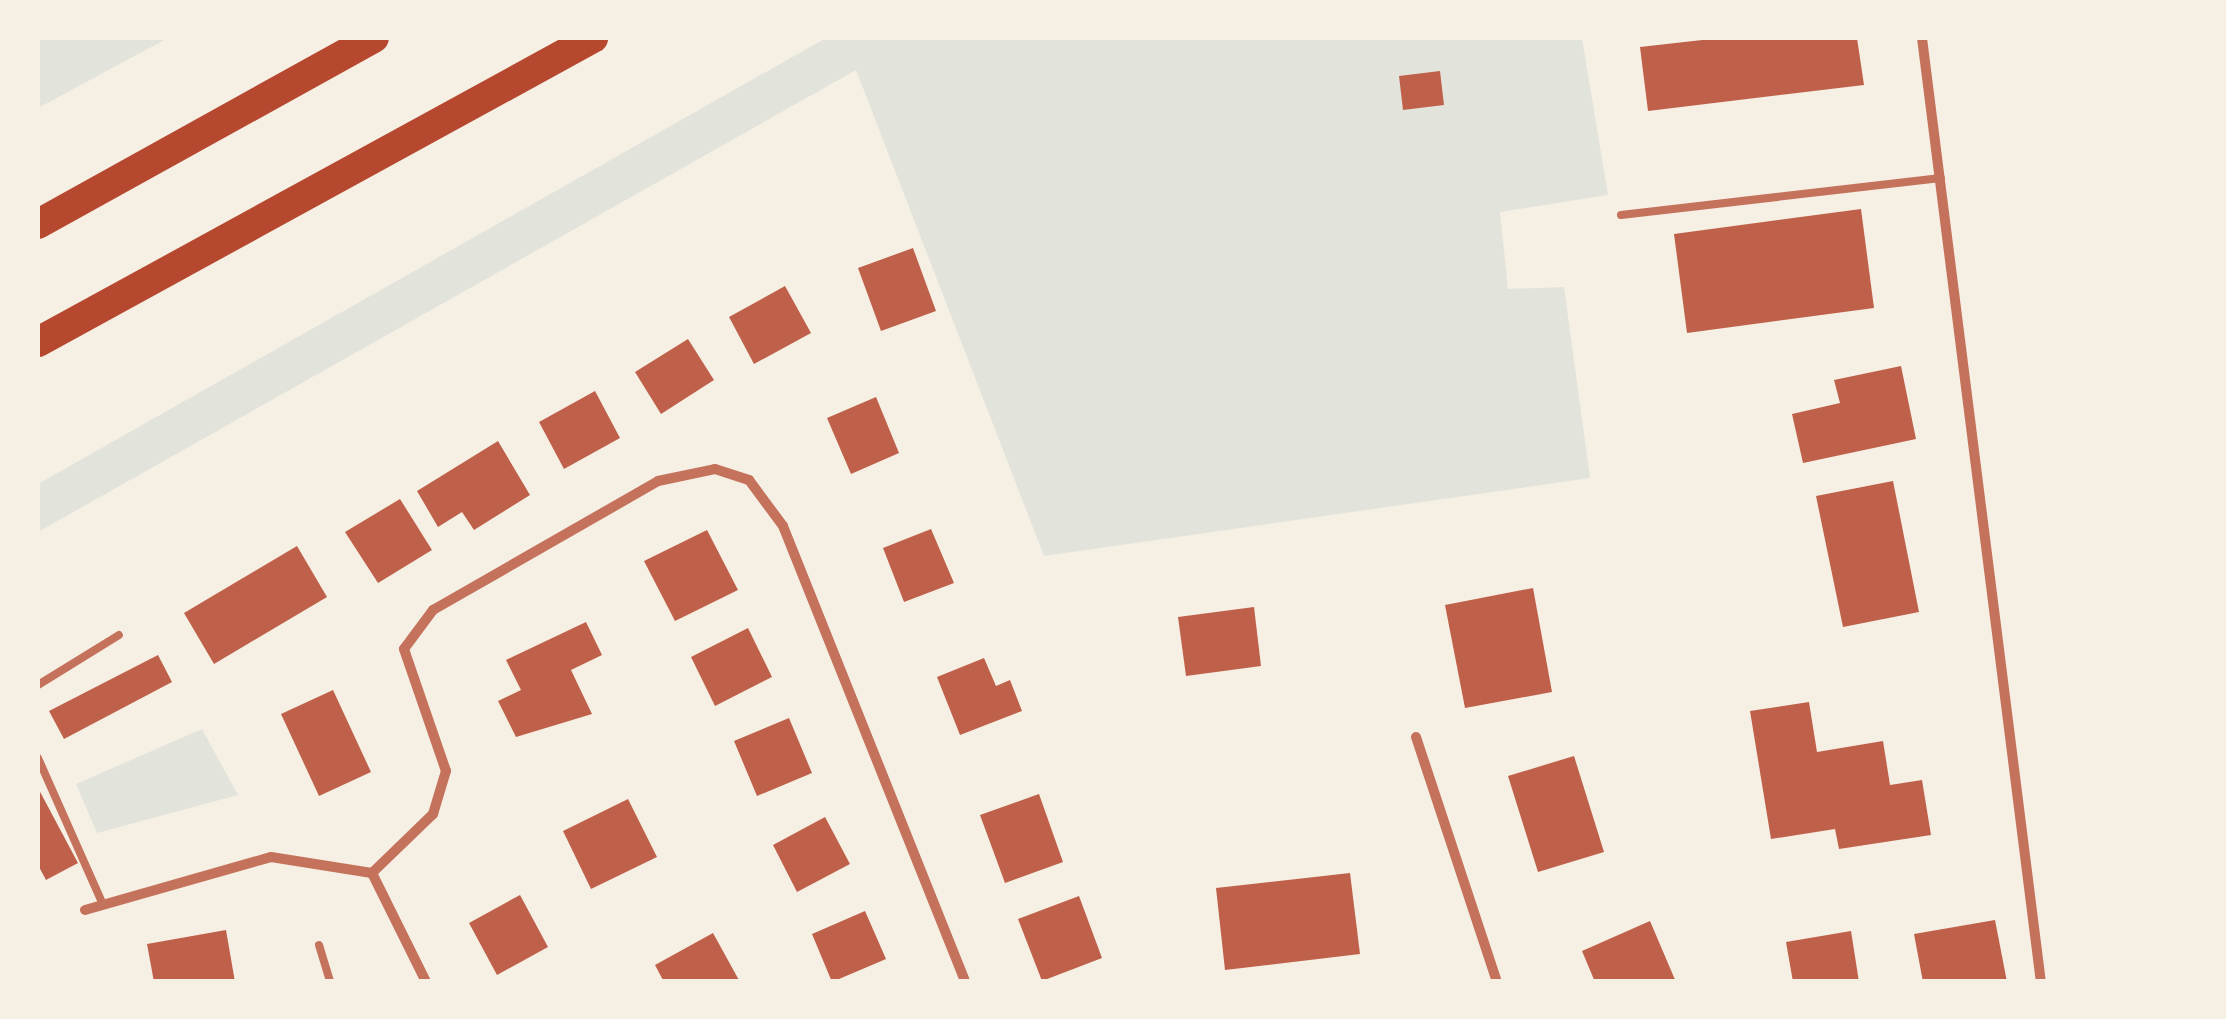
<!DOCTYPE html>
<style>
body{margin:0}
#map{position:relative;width:2226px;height:1019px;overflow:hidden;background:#f6efe4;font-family:"Public Sans",sans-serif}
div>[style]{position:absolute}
.green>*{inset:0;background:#e2e4dc}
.building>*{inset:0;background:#bf614a}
.service>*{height:8px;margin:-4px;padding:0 4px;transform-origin:4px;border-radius:4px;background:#c5725c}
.minor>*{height:10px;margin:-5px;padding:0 5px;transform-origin:5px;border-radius:5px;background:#c5725c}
.motorway>*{height:30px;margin:-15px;padding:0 15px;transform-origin:15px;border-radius:15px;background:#b5482f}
span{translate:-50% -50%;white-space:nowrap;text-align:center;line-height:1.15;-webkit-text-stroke:10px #f6efe4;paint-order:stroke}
.frame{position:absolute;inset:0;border:40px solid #f6efe4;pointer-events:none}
</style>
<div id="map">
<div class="green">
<i style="clip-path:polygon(38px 38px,168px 38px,38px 108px)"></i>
<i style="clip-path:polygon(826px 38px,1582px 38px,1608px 195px,1500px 212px,1508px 289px,1564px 287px,1590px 478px,1044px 556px,856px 70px,38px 532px,38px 484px)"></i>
<i style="clip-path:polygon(202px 729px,238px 795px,97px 833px,76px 784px)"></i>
</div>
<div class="building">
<i style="clip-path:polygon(1720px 38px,1857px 38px,1864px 85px,1648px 111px,1640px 47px)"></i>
<i style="clip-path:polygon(1440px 71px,1444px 105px,1403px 110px,1399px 76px)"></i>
<i style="clip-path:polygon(1861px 209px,1874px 308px,1687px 333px,1674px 234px)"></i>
<i style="clip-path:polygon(913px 248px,936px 311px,881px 331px,858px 268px)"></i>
<i style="clip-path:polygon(785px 286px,811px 333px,754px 364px,729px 317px)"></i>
<i style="clip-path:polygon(688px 339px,714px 380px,661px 414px,635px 372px)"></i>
<i style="clip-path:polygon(1901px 366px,1916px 439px,1803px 463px,1792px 414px,1840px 403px,1834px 380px)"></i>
<i style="clip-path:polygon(595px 391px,620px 438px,564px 469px,539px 422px)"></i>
<i style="clip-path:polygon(876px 397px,899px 453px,851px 474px,827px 418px)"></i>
<i style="clip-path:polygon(498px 441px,530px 495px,474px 530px,462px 512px,438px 527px,417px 491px)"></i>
<i style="clip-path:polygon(1893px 481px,1919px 612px,1843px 627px,1816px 496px)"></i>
<i style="clip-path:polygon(400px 499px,432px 550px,378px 583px,345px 532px)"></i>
<i style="clip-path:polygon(931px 529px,954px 583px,904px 602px,883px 548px)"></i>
<i style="clip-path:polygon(707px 530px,738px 590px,675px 621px,644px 561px)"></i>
<i style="clip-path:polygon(297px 546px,327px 597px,214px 664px,184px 613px)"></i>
<i style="clip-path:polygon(1533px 588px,1552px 692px,1465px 708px,1445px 605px)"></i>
<i style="clip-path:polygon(1254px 607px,1261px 666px,1186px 676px,1178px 617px)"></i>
<i style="clip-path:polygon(586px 622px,602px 655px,571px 670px,592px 714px,516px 737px,498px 701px,521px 690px,506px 660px)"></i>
<i style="clip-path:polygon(748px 628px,772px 677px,715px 706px,691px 657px)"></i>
<i style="clip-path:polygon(158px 655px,172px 682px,64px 739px,49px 711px)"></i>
<i style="clip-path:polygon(984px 658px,996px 686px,1010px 680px,1022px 711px,960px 735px,937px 677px)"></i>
<i style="clip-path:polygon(333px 690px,371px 772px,319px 796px,281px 714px)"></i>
<i style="clip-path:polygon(1809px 702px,1817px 752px,1883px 741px,1890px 785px,1922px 780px,1931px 835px,1839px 849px,1835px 829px,1771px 839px,1750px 711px)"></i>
<i style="clip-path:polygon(789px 718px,812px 773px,757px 796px,734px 741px)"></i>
<i style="clip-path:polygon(1574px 756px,1604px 852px,1538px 872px,1508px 776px)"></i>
<i style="clip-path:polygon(38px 788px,78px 863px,46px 880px,38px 865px)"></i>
<i style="clip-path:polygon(1039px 794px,1063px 862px,1005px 883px,980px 815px)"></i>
<i style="clip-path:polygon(628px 799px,657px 857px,591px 889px,563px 831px)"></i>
<i style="clip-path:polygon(825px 817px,850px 864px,797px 892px,773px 845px)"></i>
<i style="clip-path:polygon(1350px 873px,1360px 954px,1225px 970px,1216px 888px)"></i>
<i style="clip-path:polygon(520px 895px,548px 947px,497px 975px,469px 923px)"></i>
<i style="clip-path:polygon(1079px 896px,1102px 958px,1042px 981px,1018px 919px)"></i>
<i style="clip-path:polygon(865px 911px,886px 959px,832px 982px,812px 934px)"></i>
<i style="clip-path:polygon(1995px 920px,2007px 982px,1923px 982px,1914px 934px)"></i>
<i style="clip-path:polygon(1650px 921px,1676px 982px,1595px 982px,1582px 951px)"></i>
<i style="clip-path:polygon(226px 930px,235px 982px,154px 982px,147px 944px)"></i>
<i style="clip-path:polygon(1851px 931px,1859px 982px,1793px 982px,1786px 942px)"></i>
<i style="clip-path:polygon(713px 933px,740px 982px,664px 982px,655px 965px)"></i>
</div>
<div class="service">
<i style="left:1621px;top:215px;width:322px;rotate:-6.6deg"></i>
<i style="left:38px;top:685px;width:95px;rotate:-31.7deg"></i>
<i style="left:38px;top:758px;width:161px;rotate:66.1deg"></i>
<i style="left:319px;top:945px;width:39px;rotate:73deg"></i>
</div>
<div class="minor">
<i style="left:1922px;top:38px;width:951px;rotate:82.82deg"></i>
<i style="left:1416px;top:737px;width:258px;rotate:71.7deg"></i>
<i style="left:372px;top:873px;width:85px;rotate:-44deg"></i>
<i style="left:433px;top:814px;width:45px;rotate:-73.2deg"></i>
<i style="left:446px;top:771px;width:129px;rotate:-109deg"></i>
<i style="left:404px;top:649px;width:49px;rotate:-53.4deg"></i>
<i style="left:433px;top:610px;width:259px;rotate:-29.8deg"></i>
<i style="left:658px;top:481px;width:58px;rotate:-11.9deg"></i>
<i style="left:715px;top:469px;width:36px;rotate:18deg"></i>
<i style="left:749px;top:480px;width:57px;rotate:53.5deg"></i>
<i style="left:783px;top:526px;width:491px;rotate:68.2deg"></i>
<i style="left:85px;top:910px;width:193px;rotate:-15.9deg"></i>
<i style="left:271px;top:857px;width:102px;rotate:9deg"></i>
<i style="left:372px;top:873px;width:122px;rotate:63.6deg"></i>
</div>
<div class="motorway">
<i style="left:38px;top:224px;width:384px;rotate:-29deg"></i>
<i style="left:38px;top:342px;width:633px;rotate:-28.71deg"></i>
</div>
<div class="frame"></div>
</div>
